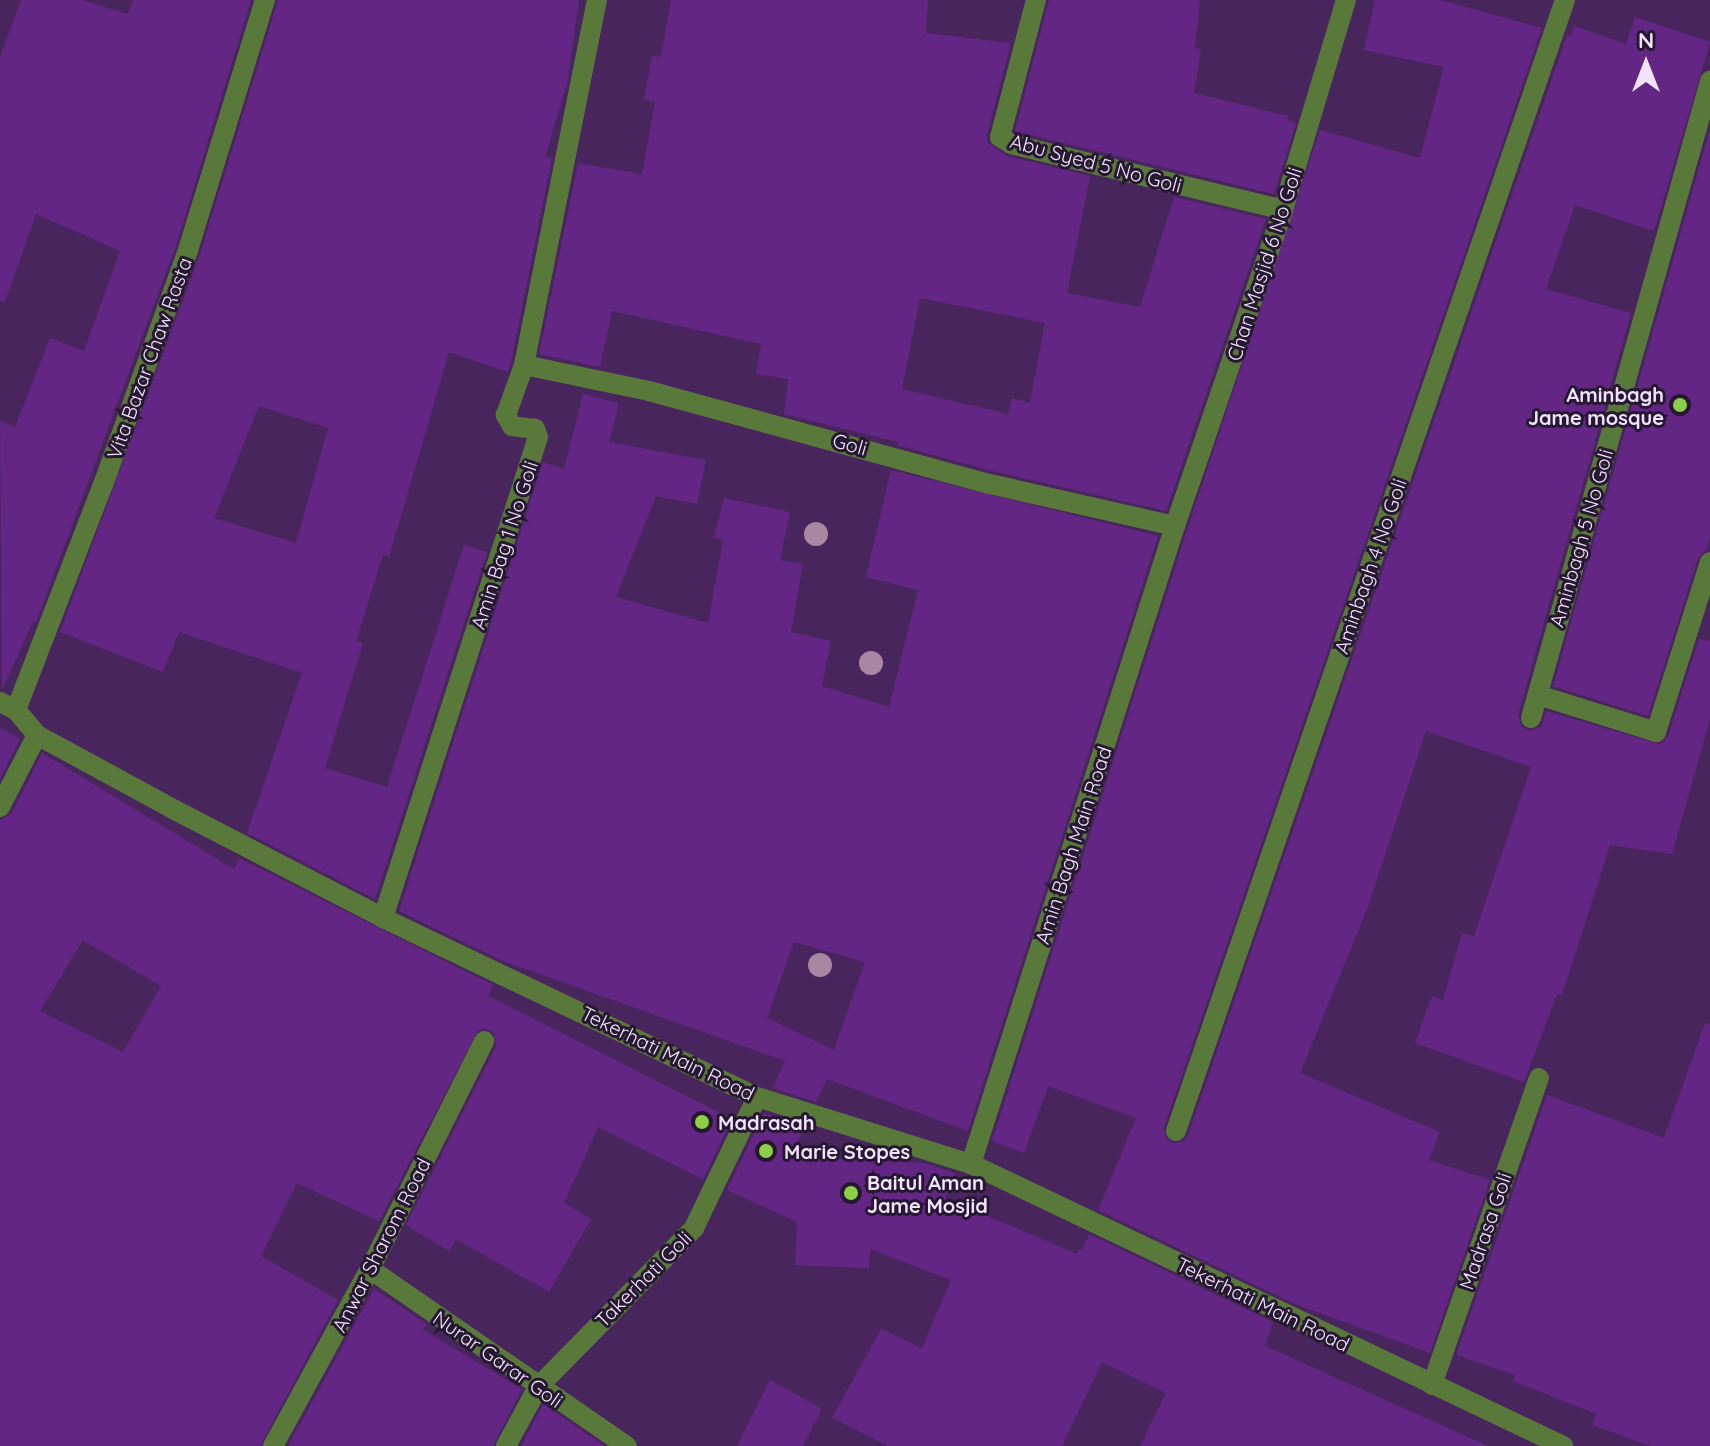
<!DOCTYPE html>
<style>
body{margin:0}
#map{position:relative;width:1710px;height:1446px;overflow:hidden;background:#49255e;font-family:Quicksand,sans-serif}
div>[style]{position:absolute}
.building>*{inset:0;background:#642685}
.minor>*{height:20px;margin:-10px;padding:0 10px;transform-origin:10px;border-radius:10px;background:#59793b}
.trees>*{width:24px;height:24px;margin:-12px;border-radius:50%;background:#a986a2}
.dots>*{width:22px;height:22px;translate:-50% -50%;box-sizing:border-box;border:4px solid #271831;border-radius:50%}
span{translate:-50% -50%;white-space:nowrap;text-align:center;line-height:1.15;-webkit-text-stroke:6px #271831;paint-order:stroke}
.street-label{font-size:20px;color:#f2e2fd}
.poi-label{font-size:20px;color:#f2e2fd;font-weight:700}
.right{translate:-100% -50%;text-align:right}
.left{translate:0 -50%;text-align:left}
.north{position:absolute;left:1606px;top:24px;width:80px;height:80px;-webkit-text-stroke:6px #271831;paint-order:stroke;rotate:0deg;font-size:22px;font-weight:700;line-height:32px;text-align:center;color:#f2e2fd}
.north::after{content:'';display:block;margin:auto;width:28px;height:36px;background:#f2e2fd;clip-path:polygon(50% 0,100% 100%,50% 72%,0 100%)}
</style>
<div id="map">
<div class="building">
<i style="clip-path:polygon(21px 0,81px 0,128px 14px,133px 0,251px 0,176px 246px,36px 622px,33px 621px,2px 690px,0 421px,15px 427px,50px 338px,84px 351px,120px 251px,36px 214px,5px 302px,0 301px,0 58px)"></i>
<i style="clip-path:polygon(evenodd,278px 0,579px 0,567px 84px,545px 157px,552px 158px,511px 362px,508px 372px,449px 352px,389px 557px,383px 555px,356px 641px,363px 643px,325px 768px,387px 787px,464px 545px,487px 552px,375px 899px,247px 833px,302px 673px,179px 632px,163px 672px,60px 632px,200px 254px,278px 0,259px 406px,328px 428px,296px 543px,214px 518px,259px 406px)"></i>
<i style="clip-path:polygon(evenodd,671px 0,928px 0,926px 33px,1011px 43px,987px 134px,988px 143px,1007px 156px,1090px 176px,1067px 293px,1140px 307px,1174px 197px,1266px 219px,1166px 511px,993px 471px,897px 445px,898px 442px,784px 414px,788px 379px,756px 374px,761px 344px,612px 311px,600px 367px,539px 354px,578px 163px,642px 174px,655px 102px,644px 100px,652px 56px,661px 57px,671px 0,920px 298px,1045px 323px,1030px 403px,1012px 398px,1008px 414px,902px 389px,920px 298px)"></i>
<i style="clip-path:polygon(1049px 0,1200px 0,1195px 48px,1201px 49px,1194px 93px,1288px 116px,1287px 120px,1296px 123px,1274px 194px,1015px 131px)"></i>
<i style="clip-path:polygon(1375px 0,1440px 0,1542px 28px,1164px 1127px,1166px 1139px,1173px 1143px,1184px 1141px,1188px 1135px,1567px 35px,1571px 36px,1574px 26px,1626px 44px,1635px 17px,1710px 42px,1654px 231px,1575px 205px,1546px 289px,1631px 313px,1518px 715px,1521px 726px,1528px 731px,1541px 727px,1546px 711px,1660px 744px,1668px 736px,1699px 639px,1710px 641px,1710px 719px,1672px 854px,1610px 845px,1562px 995px,1557px 994px,1524px 1082px,1415px 1043px,1432px 996px,1443px 1000px,1462px 933px,1474px 936px,1531px 767px,1426px 731px,1368px 907px,1300px 1073px,1440px 1132px,1429px 1160px,1490px 1180px,1430px 1353px,1295px 1304px,1098px 1210px,1136px 1118px,1048px 1086px,1024px 1153px,992px 1141px,1187px 530px,1320px 130px,1420px 158px,1444px 67px,1364px 50px)"></i>
<i style="clip-path:polygon(1710px 129px,1710px 537px,1706px 550px,1698px 558px,1648px 716px,1553px 686px)"></i>
<i style="clip-path:polygon(evenodd,583px 394px,619px 403px,609px 442px,706px 460px,697px 504px,656px 496px,616px 597px,708px 623px,723px 540px,714px 538px,724px 498px,790px 512px,780px 560px,803px 564px,791px 632px,831px 641px,822px 686px,889px 707px,918px 590px,866px 577px,891px 470px,1158px 536px,968px 1131px,827px 1079px,816px 1102px,773px 1088px,785px 1061px,503px 961px,399px 911px,543px 462px,564px 469px,583px 394px,794px 942px,865px 962px,834px 1050px,767px 1018px,794px 942px)"></i>
<i style="clip-path:polygon(0 727px,20px 739px,0 779px)"></i>
<i style="clip-path:polygon(evenodd,42px 753px,234px 869px,239px 858px,493px 985px,488px 996px,732px 1119px,703px 1179px,598px 1127px,564px 1203px,591px 1219px,549px 1292px,456px 1239px,449px 1251px,406px 1225px,496px 1047px,494px 1033px,489px 1029px,478px 1030px,379px 1221px,297px 1183px,261px 1256px,338px 1300px,260px 1446px,0 1446px,0 820px,12px 813px,42px 753px,83px 940px,161px 986px,123px 1052px,40px 1011px,83px 940px)"></i>
<i style="clip-path:polygon(1705px 1023px,1710px 1024px,1710px 1446px,1651px 1446px,1592px 1425px,1596px 1414px,1513px 1381px,1515px 1375px,1456px 1355px,1547px 1095px,1664px 1138px)"></i>
<i style="clip-path:polygon(764px 1113px,805px 1126px,791px 1157px,923px 1163px,955px 1173px,945px 1198px,1077px 1254px,1079px 1249px,1082px 1250px,1089px 1234px,1273px 1322px,1265px 1346px,1488px 1446px,1140px 1446px,1166px 1393px,1102px 1362px,1062px 1446px,888px 1446px,832px 1418px,881px 1329px,922px 1348px,951px 1280px,870px 1249px,869px 1268px,795px 1265px,797px 1222px,727px 1190px)"></i>
<i style="clip-path:polygon(374px 1289px,427px 1324px,423px 1330px,522px 1389px,493px 1446px,288px 1446px)"></i>
<i style="clip-path:polygon(770px 1380px,822px 1409px,803px 1446px,737px 1446px)"></i>
<i style="clip-path:polygon(543px 1405px,549px 1408px,604px 1446px,521px 1446px)"></i>
</div>
<div class="minor">
<i style="left:1036px;top:0;width:142px;rotate:104.7deg"></i>
<i style="left:1000px;top:137px;width:13px;rotate:32deg"></i>
<i style="left:1011px;top:144px;width:280px;rotate:13.6deg"></i>
<i style="left:524px;top:365px;width:128px;rotate:11.7deg"></i>
<i style="left:649px;top:391px;width:353px;rotate:15.3deg"></i>
<i style="left:990px;top:484px;width:190px;rotate:12.8deg"></i>
<i style="left:1538px;top:695px;width:124px;rotate:17.4deg"></i>
<i style="left:1656px;top:732px;width:178px;rotate:-72.4deg"></i>
<i style="left:0;top:702px;width:18px;rotate:27deg"></i>
<i style="left:16px;top:710px;width:33px;rotate:50deg"></i>
<i style="left:37px;top:735px;width:157px;rotate:28.5deg"></i>
<i style="left:175px;top:810px;width:234px;rotate:27.4deg"></i>
<i style="left:383px;top:918px;width:415px;rotate:25.6deg"></i>
<i style="left:757px;top:1097px;width:224px;rotate:17.4deg"></i>
<i style="left:971px;top:1164px;width:656px;rotate:25.47deg"></i>
<i style="left:16px;top:710px;width:241px;rotate:-68.9deg"></i>
<i style="left:103px;top:485px;width:250px;rotate:-70.1deg"></i>
<i style="left:188px;top:250px;width:262px;rotate:-72.9deg"></i>
<i style="left:1531px;top:718px;width:662px;rotate:-74.3deg"></i>
<i style="left:0;top:807px;width:81px;rotate:-62.8deg"></i>
<i style="left:383px;top:918px;width:505px;rotate:-72.14deg"></i>
<i style="left:538px;top:437px;width:9px;rotate:-111deg"></i>
<i style="left:535px;top:429px;width:23px;rotate:-173deg"></i>
<i style="left:512px;top:426px;width:13px;rotate:-119deg"></i>
<i style="left:506px;top:415px;width:53px;rotate:-70.2deg"></i>
<i style="left:524px;top:365px;width:372px;rotate:-78.7deg"></i>
<i style="left:1176px;top:1131px;width:1196px;rotate:-71.02deg"></i>
<i style="left:971px;top:1164px;width:670px;rotate:-72.27deg"></i>
<i style="left:1175px;top:526px;width:334px;rotate:-71.1deg"></i>
<i style="left:1283px;top:210px;width:219px;rotate:-73.3deg"></i>
<i style="left:370px;top:1269px;width:312px;rotate:34.6deg"></i>
<i style="left:1432px;top:1385px;width:325px;rotate:-70.8deg"></i>
<i style="left:273px;top:1446px;width:202px;rotate:-61.3deg"></i>
<i style="left:370px;top:1269px;width:255px;rotate:-63.4deg"></i>
<i style="left:506px;top:1446px;width:67px;rotate:-61.5deg"></i>
<i style="left:538px;top:1387px;width:223px;rotate:-45.5deg"></i>
<i style="left:694px;top:1228px;width:145px;rotate:-64.3deg"></i>
</div>
<div class="trees">
<i style="left:816px;top:534px"></i>
<i style="left:871px;top:663px"></i>
<i style="left:820px;top:965px"></i>
</div>
<div class="dots">
<i style="left:1680px;top:405px;background:#8cce45"></i>
<i style="left:702px;top:1122px;background:#8cce45"></i>
<i style="left:766px;top:1151px;background:#8cce45"></i>
<i style="left:851px;top:1193px;background:#8cce45"></i>
</div>
<div class="street-label">
<span style="left:1096px;top:163px;rotate:15deg">Abu Syed 5 No Goli</span>
<span style="left:1264px;top:264px;rotate:-72deg">Chan Masjid 6 No Goli</span>
<span style="left:149px;top:358px;rotate:-70deg">Vita Bazar Chaw Rasta</span>
<span style="left:850px;top:444px;rotate:16deg">Goli</span>
<span style="left:1581px;top:538px;rotate:-74deg">Aminbagh 5 No Goli</span>
<span style="left:504px;top:545px;rotate:-72deg">Amin Bag 1 No Goli</span>
<span style="left:1370px;top:566px;rotate:-71deg">Aminbagh 4 No Goli</span>
<span style="left:1073px;top:845px;rotate:-72deg">Amin Bagh Main Road</span>
<span style="left:668px;top:1053px;rotate:26deg">Tekerhati Main Road</span>
<span style="left:1485px;top:1231px;rotate:-71deg">Madrasa Goli</span>
<span style="left:381px;top:1245px;rotate:-63deg">Anwar Sharom Road</span>
<span style="left:643px;top:1279px;rotate:-45deg">Takerhati Goli</span>
<span style="left:1263px;top:1304px;rotate:26deg">Tekerhati Main Road</span>
<span style="left:498px;top:1359px;rotate:35deg">Nurar Garar Goli</span>
</div>
<div class="poi-label">
<span class="right" style="left:1664px;top:406px">Aminbagh<br>Jame mosque</span>
<span class="left" style="left:718px;top:1122px">Madrasah</span>
<span class="left" style="left:784px;top:1151px">Marie Stopes</span>
<span class="left" style="left:867px;top:1194px">Baitul Aman<br>Jame Mosjid</span>
</div>
<div class="north">N</div>
</div>
